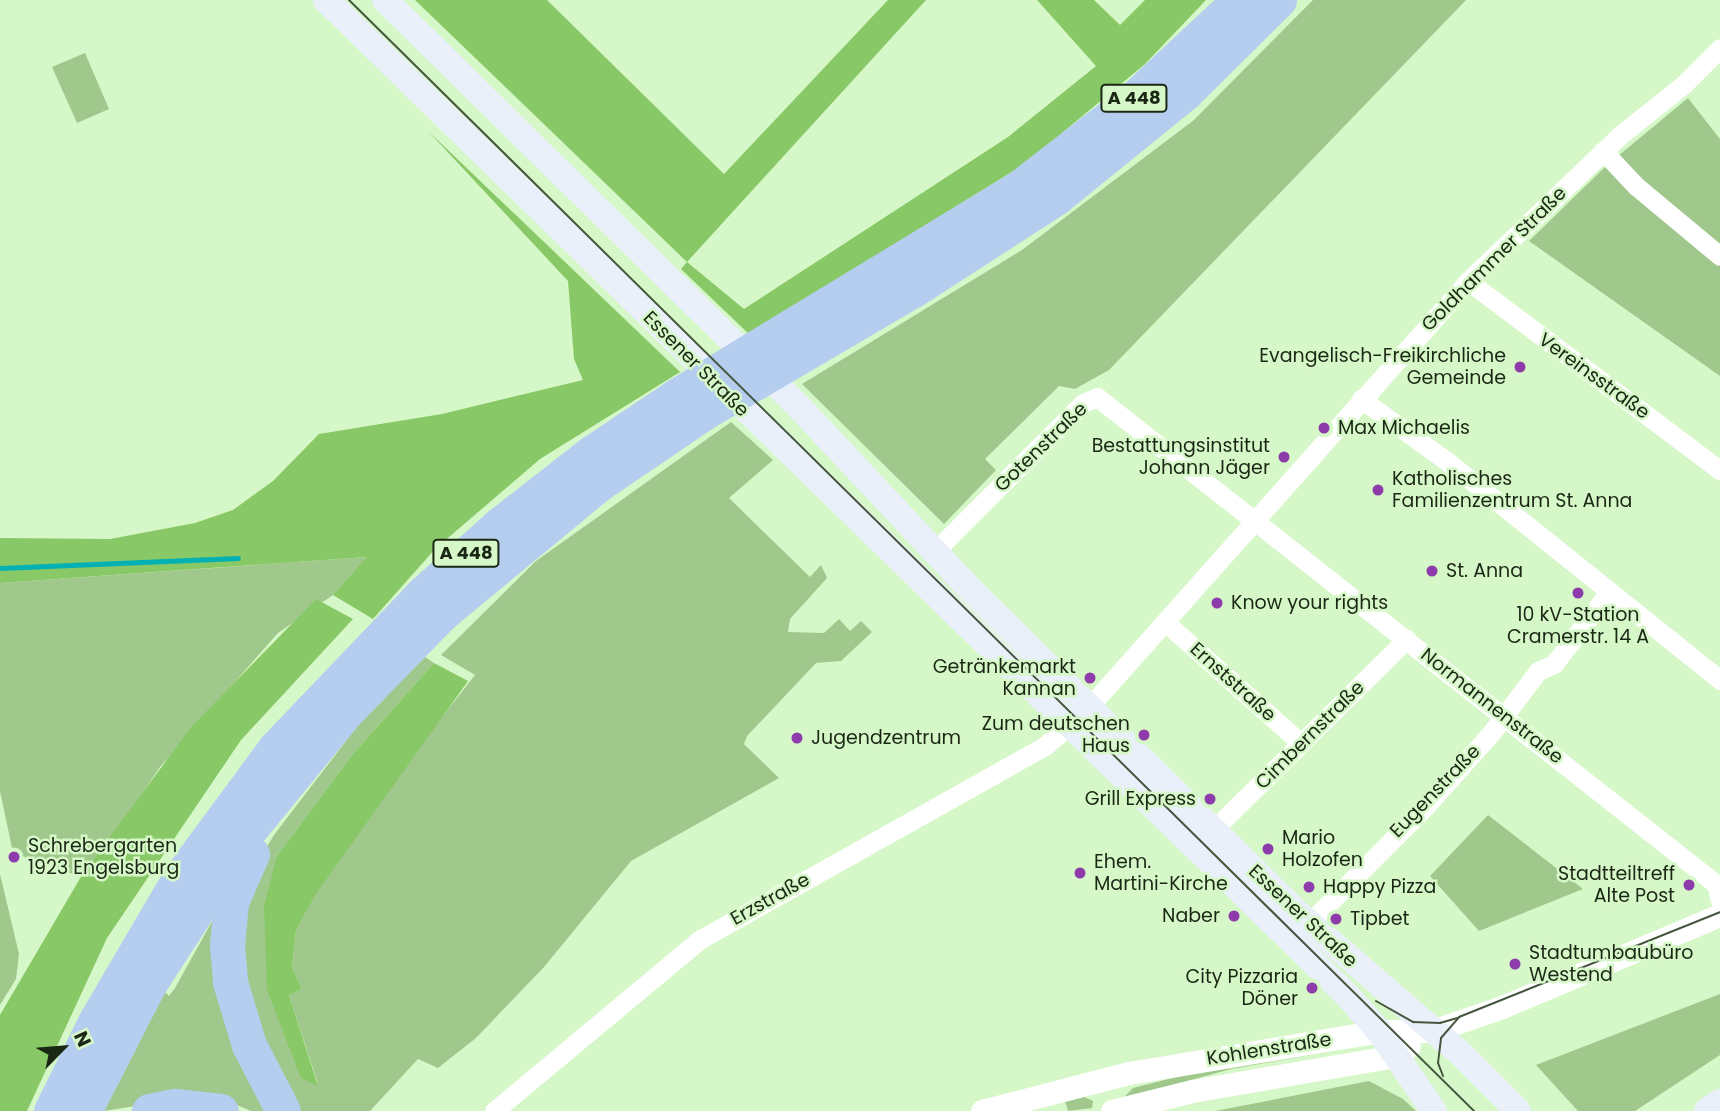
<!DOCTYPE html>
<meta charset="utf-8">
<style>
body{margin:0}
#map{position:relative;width:1720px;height:1111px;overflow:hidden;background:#d6f7c7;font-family:Poppins,sans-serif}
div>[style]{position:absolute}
.green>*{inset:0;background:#a0c88c}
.forest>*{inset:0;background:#88c866}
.stream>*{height:4.5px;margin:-2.25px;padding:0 2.25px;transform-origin:2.25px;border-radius:2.25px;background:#00b0b2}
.minor>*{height:19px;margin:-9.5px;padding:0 9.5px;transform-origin:9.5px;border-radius:9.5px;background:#fff}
.tertiary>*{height:23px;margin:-11.5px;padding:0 11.5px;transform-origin:11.5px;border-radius:11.5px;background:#fff}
.secondary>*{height:26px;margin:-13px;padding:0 13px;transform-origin:13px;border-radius:13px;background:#e9f0fa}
.motorway>*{height:35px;margin:-17.5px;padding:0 17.5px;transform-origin:17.5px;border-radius:17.5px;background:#b5cef0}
.tram>*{height:2px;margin:-1px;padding:0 1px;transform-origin:1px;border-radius:1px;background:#46563e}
.dots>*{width:19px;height:19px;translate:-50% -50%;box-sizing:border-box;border:4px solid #d6f7c7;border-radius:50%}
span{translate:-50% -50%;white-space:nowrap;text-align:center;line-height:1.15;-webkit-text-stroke:5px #d6f7c7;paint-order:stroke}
.shield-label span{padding:2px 5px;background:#d6f7c7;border:2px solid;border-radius:5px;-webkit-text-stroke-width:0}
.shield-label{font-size:18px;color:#1b2715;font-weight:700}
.street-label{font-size:19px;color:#1b2715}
.poi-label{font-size:19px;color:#1b2715}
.right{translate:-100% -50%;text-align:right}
.left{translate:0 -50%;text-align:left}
.north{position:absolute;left:28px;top:1013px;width:70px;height:70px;-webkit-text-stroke:5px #d6f7c7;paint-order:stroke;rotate:65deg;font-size:19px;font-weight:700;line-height:28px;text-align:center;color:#1b2715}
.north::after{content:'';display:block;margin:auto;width:24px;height:32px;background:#1b2715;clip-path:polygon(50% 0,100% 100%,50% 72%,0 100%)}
</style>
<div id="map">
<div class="green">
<i style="clip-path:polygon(1313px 0,1466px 0,1109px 370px,1075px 389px,1059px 386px,985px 459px,996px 470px,944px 524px,802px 384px,1022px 250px,1194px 120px)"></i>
<i style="clip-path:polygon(85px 53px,109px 109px,77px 123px,52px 67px)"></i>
<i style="clip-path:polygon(1688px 98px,1720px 139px,1720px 376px,1529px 241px,1606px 166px)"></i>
<i style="clip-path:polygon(731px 422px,773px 460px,729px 498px,810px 577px,821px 565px,827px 578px,790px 619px,788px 632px,824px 633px,839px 619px,850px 631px,861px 621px,872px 632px,841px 661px,816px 663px,747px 736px,744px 744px,779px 778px,631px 861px,544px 967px,476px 1038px,438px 1068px,418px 1059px,370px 1111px,293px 1111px,258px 1045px,236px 949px,256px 865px,274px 835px,359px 724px,425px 657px,434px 663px,353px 754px,277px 856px,267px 990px,318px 1084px,289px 995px,302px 989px,292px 967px,296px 930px,314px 895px,412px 755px,475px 675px,441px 655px,536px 561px)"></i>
<i style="clip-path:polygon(368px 557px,333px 595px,278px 633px,160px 767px,115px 834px,79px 876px,13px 853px,0 791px,0 583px)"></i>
<i style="clip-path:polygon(1488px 815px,1583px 889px,1479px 931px,1430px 876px)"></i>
<i style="clip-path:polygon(0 874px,19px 954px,16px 979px,0 1005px)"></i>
<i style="clip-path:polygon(215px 916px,273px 1111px,251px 1111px,211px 1094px,104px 1111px,165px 992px,169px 996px,175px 988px)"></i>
<i style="clip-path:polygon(1720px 994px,1720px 1055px,1635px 1111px,1578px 1111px,1536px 1065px)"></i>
<i style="clip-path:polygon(1339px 1046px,1339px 1050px,1231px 1069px,1122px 1099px,1133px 1088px,1200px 1071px)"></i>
<i style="clip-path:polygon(1369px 1081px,1403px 1099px,1416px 1111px,1215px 1111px)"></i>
<i style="clip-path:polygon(1082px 1096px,1093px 1101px,1092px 1108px,1068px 1111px,1064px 1097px)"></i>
</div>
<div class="forest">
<i style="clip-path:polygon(415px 0,547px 0,724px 174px,888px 0,926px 0,687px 262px,744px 309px,1008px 137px,1096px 66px,1037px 0,1094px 0,1120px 25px,1145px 0,1206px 0,1145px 64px,1026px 163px,750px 335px,681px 269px,687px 262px)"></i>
<i style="clip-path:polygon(428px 131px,680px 372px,540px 459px,435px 549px,373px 619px,333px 595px,367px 557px,0 583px,0 538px,110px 539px,195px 523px,233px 510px,273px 481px,319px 434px,442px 414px,583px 380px,574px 359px,568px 281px)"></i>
<i style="clip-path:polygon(316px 599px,353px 619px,241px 740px,107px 938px,27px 1111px,0 1111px,0 1015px,82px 875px,191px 727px)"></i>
<i style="clip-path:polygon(434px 663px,468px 681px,315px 895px,296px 930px,292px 967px,302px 989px,289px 995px,318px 1086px,301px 1078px,267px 990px,264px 906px,277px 856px,353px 754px)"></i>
</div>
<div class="stream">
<i style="left:0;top:568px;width:238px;rotate:-2.4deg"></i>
</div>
<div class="minor">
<i style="left:1603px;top:151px;width:48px;rotate:46.7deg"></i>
<i style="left:1636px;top:186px;width:109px;rotate:39.8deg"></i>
<i style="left:1468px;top:281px;width:315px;rotate:36.9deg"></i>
<i style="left:1361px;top:399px;width:107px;rotate:35.9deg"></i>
<i style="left:1448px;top:462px;width:349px;rotate:38.7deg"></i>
<i style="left:935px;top:551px;width:209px;rotate:-45deg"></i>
<i style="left:1083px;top:403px;width:15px;rotate:-23deg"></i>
<i style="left:1097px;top:397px;width:788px;rotate:38.19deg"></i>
<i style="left:1716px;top:884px;width:16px;rotate:76deg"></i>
<i style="left:1165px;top:622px;width:182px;rotate:41.7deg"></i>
<i style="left:1089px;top:707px;width:570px;rotate:-48.34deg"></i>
<i style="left:1468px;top:281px;width:209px;rotate:-43.8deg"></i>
<i style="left:1619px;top:136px;width:82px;rotate:-38.6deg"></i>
<i style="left:1683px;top:85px;width:52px;rotate:-45deg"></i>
<i style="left:1213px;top:830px;width:272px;rotate:-44.6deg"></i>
<i style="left:1310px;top:922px;width:163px;rotate:-45deg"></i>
<i style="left:1425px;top:807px;width:101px;rotate:-48.2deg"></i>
<i style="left:1492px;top:732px;width:76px;rotate:-53deg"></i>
<i style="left:1538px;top:671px;width:17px;rotate:-24deg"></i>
<i style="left:1554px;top:664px;width:89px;rotate:-52.7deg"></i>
<i style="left:494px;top:1111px;width:267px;rotate:-39.8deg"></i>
<i style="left:699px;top:940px;width:397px;rotate:-29.3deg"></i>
<i style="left:1045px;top:746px;width:35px;rotate:-41deg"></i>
</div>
<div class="tertiary">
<i style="left:982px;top:1111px;width:152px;rotate:-14.5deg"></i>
<i style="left:1129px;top:1073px;width:254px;rotate:-9.5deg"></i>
<i style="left:1379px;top:1031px;width:53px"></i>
<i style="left:1432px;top:1031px;width:74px;rotate:-18.9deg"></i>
<i style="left:1502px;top:1007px;width:237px;rotate:-22.9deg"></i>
<i style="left:1112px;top:1111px;width:82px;rotate:-14deg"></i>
<i style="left:1192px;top:1091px;width:205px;rotate:-9.8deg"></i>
<i style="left:1394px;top:1056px;width:18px;rotate:-34deg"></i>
</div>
<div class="secondary">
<i style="left:326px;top:0;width:1423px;rotate:44.26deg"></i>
<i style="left:1345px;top:993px;width:51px;rotate:48.2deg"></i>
<i style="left:1379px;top:1031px;width:97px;rotate:55.5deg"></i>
<i style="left:385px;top:0;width:582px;rotate:44.51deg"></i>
<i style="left:800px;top:408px;width:248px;rotate:46.8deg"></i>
<i style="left:970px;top:589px;width:455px;rotate:44.7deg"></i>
<i style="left:1293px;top:909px;width:223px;rotate:40.8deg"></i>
<i style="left:1462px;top:1055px;width:79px;rotate:45deg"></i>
<i style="left:1707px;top:1111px;width:16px;rotate:-35deg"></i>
</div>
<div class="motorway">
<i style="left:252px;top:854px;width:52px;rotate:113.6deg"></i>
<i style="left:231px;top:902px;width:43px;rotate:95.3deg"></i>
<i style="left:227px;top:945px;width:37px;rotate:85deg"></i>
<i style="left:230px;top:982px;width:66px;rotate:73.2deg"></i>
<i style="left:249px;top:1045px;width:74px;rotate:62.7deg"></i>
<i style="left:51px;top:1111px;width:102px;rotate:-63.7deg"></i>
<i style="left:96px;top:1020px;width:166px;rotate:-59.6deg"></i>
<i style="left:180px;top:877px;width:160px;rotate:-53.6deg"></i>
<i style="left:275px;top:748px;width:213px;rotate:-46.3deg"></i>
<i style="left:422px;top:594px;width:105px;rotate:-41.9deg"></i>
<i style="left:500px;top:524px;width:115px;rotate:-38deg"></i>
<i style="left:591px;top:453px;width:102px;rotate:-33.8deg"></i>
<i style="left:676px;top:396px;width:404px;rotate:-31.3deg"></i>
<i style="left:1021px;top:186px;width:142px;rotate:-37.8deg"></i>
<i style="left:1133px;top:99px;width:145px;rotate:-43deg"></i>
<i style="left:84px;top:1111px;width:140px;rotate:-62.9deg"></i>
<i style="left:148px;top:986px;width:182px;rotate:-57.1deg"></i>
<i style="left:247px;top:833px;width:158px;rotate:-50.7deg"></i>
<i style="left:347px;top:711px;width:137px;rotate:-45.6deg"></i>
<i style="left:443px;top:613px;width:202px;rotate:-39.6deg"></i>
<i style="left:599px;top:484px;width:128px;rotate:-34.2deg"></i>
<i style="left:705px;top:412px;width:243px;rotate:-30.4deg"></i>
<i style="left:915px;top:289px;width:169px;rotate:-32.9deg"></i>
<i style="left:1057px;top:197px;width:166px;rotate:-39.1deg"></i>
<i style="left:1186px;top:92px;width:131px;rotate:-44.7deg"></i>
<i style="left:149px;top:1111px;width:26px;rotate:-11deg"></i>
<i style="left:175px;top:1106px;width:46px;rotate:6.2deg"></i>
</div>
<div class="tram">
<i style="left:349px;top:0;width:1581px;rotate:44.64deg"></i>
<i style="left:1376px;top:1001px;width:43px;rotate:29.6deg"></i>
<i style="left:1413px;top:1022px;width:27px;rotate:2deg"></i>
<i style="left:1440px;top:1023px;width:18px;rotate:-16deg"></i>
<i style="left:1443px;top:1076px;width:14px;rotate:-111deg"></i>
<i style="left:1438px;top:1063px;width:25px;rotate:-83deg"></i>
<i style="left:1441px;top:1038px;width:28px;rotate:-49deg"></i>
<i style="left:1459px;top:1017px;width:281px;rotate:-21.9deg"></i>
</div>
<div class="dots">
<i style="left:1520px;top:367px;background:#8e3cab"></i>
<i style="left:1324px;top:428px;background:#8e3cab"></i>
<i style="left:1284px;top:457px;background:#8e3cab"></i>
<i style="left:1378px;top:490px;background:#8e3cab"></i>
<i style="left:1432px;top:571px;background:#8e3cab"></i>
<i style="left:1578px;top:593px;background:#8e3cab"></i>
<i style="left:1217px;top:603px;background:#8e3cab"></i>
<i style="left:1090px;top:678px;background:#8e3cab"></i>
<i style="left:1144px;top:735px;background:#8e3cab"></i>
<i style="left:797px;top:738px;background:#8e3cab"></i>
<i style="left:1210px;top:799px;background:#8e3cab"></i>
<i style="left:1268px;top:849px;background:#8e3cab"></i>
<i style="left:14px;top:857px;background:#8e3cab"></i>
<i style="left:1080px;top:873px;background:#8e3cab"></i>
<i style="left:1689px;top:885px;background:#8e3cab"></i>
<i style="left:1309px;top:887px;background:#8e3cab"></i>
<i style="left:1234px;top:916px;background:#8e3cab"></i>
<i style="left:1336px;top:919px;background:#8e3cab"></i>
<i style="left:1515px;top:964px;background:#8e3cab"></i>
<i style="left:1312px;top:988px;background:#8e3cab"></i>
</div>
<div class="shield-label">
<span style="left:1134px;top:98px">A 448</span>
<span style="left:466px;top:553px">A 448</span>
</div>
<div class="street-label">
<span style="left:1494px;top:259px;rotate:-45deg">Goldhammer Straße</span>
<span style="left:696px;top:364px;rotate:45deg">Essener Straße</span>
<span style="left:1594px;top:376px;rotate:36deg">Vereinsstraße</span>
<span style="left:1041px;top:447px;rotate:-44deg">Gotenstraße</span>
<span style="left:1233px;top:682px;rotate:42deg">Ernststraße</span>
<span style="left:1492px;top:706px;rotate:38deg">Normannenstraße</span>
<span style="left:1310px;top:735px;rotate:-45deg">Cimbernstraße</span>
<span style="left:1435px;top:791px;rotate:-46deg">Eugenstraße</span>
<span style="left:770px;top:899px;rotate:-29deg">Erzstraße</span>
<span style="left:1303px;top:916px;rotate:43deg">Essener Straße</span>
<span style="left:1269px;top:1049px;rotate:-9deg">Kohlenstraße</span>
</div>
<div class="poi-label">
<span class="right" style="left:1506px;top:367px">Evangelisch-Freikirchliche<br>Gemeinde</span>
<span class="left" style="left:1338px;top:428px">Max Michaelis</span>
<span class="right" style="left:1270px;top:457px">Bestattungsinstitut<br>Johann Jäger</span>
<span class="left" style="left:1392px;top:490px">Katholisches<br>Familienzentrum St. Anna</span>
<span class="left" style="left:1446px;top:571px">St. Anna</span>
<span class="left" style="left:1231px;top:603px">Know your rights</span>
<span style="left:1578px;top:626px">10 kV-Station<br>Cramerstr. 14 A</span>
<span class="right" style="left:1076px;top:678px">Getränkemarkt<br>Kannan</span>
<span class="right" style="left:1130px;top:735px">Zum deutschen<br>Haus</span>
<span class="left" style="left:811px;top:738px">Jugendzentrum</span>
<span class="right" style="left:1196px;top:799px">Grill Express</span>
<span class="left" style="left:1282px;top:849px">Mario<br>Holzofen</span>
<span class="left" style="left:28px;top:857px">Schrebergarten<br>1923 Engelsburg</span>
<span class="left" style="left:1094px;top:873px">Ehem.<br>Martini-Kirche</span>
<span class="right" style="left:1675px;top:885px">Stadtteiltreff<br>Alte Post</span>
<span class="left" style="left:1323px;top:887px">Happy Pizza</span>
<span class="right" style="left:1220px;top:916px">Naber</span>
<span class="left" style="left:1350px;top:919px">Tipbet</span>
<span class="left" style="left:1529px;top:964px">Stadtumbaubüro<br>Westend</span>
<span class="right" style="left:1298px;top:988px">City Pizzaria<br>Döner</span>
</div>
<div class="north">N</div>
</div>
